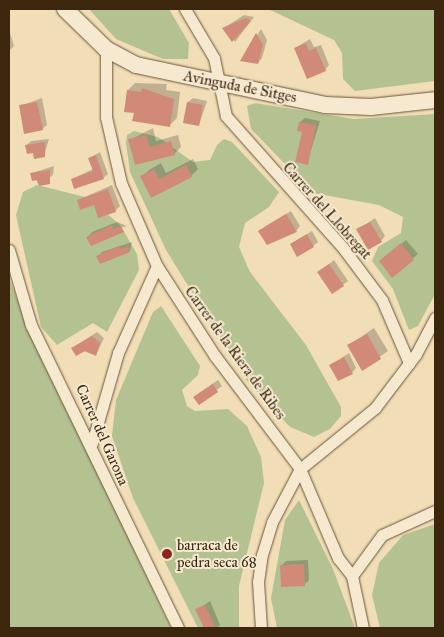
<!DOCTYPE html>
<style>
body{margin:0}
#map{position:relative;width:444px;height:637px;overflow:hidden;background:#f1ddb6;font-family:"IM FELL Great Primer",serif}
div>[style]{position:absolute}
.green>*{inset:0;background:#b4c292}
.shadow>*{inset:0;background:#0003}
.building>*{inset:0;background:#d18a77}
.roads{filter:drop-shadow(0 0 1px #6a5438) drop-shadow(0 0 1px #6a5438)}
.street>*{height:11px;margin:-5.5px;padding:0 5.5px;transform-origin:5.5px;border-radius:5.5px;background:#f6e9d0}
.secondary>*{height:16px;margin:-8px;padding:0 8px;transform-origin:8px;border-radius:8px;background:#f6e9d0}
.dots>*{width:14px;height:14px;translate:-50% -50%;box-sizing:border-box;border:2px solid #f6e9d0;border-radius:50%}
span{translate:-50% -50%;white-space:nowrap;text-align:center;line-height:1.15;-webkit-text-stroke:4px #f6e9d0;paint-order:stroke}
.street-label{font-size:15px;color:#3d260e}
.poi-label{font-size:15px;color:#3d260e}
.left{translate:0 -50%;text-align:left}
.frame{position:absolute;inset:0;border:10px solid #3d260e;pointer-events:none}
</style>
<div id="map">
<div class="green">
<i style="clip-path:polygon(89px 9px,169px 9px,189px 43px,188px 59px,163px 59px,116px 39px)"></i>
<i style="clip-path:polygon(268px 9px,435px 9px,435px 81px,355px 91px,343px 79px,342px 53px,334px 40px)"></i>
<i style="clip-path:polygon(255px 103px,354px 119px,435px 114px,435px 294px,418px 326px,409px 330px,393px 289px,372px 261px,378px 247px,401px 233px,403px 217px,379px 205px,313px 193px,251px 129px,247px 106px)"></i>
<i style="clip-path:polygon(134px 131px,158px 137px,193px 162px,210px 160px,217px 145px,224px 139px,232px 142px,279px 192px,269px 207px,245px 223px,239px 247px,250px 272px,306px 345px,341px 407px,341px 416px,330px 429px,314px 437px,290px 427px,247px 381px,166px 250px,130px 172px,126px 143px,127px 135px)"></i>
<i style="clip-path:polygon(37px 185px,89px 198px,120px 225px,137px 254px,139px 270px,107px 332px,93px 323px,57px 345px,41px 327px,16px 215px,23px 192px)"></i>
<i style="clip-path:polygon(9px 278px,25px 319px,171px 628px,9px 628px)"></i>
<i style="clip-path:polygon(161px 306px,200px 366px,198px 375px,182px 390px,187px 406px,195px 411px,228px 409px,247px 426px,261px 457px,264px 483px,239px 586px,239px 628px,198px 628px,133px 498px,112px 436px,116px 400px,153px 312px)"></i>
<i style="clip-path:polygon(299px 500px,333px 569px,355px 628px,277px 628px,271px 598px,285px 520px)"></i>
<i style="clip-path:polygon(435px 524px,435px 628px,380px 628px,372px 595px,379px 563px,403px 535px)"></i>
</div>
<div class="shadow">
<i style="clip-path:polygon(244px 15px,254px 17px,235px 42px,224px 28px)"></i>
<i style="clip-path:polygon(261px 29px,267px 40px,262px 58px,258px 63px,242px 60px)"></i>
<i style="clip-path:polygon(10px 33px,14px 46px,9px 51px,9px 34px)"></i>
<i style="clip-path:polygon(310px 39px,314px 47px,321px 45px,329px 65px,325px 70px,295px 48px)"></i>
<i style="clip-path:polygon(135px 83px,167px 84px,166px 90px,180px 92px,177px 118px,170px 125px,135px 112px,128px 90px)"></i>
<i style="clip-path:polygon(42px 98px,47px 125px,42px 129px,20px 106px)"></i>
<i style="clip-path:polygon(193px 98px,207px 101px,199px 125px,188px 102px)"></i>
<i style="clip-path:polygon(305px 118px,320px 121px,307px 163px,300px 122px)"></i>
<i style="clip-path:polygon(153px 128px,156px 141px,178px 135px,181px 147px,174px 154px,136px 163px,130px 140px)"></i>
<i style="clip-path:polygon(49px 139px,44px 156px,27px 145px,31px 141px)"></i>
<i style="clip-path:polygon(100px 152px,108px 174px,103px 178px,72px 179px,93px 169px,90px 158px)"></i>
<i style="clip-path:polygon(193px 159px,198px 169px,191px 176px,152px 196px,142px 177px,149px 170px,161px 163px,166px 173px)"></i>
<i style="clip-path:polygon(54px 166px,53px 175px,39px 185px,32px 173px)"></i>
<i style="clip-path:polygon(112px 185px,120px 206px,115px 211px,78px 200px)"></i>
<i style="clip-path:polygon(291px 211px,300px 226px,296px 231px,264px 227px)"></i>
<i style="clip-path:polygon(375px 218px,385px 236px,381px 241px,358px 230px)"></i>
<i style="clip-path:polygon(117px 222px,127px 226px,88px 237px,92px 232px)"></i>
<i style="clip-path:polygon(312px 231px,318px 242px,313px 246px,291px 244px)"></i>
<i style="clip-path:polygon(406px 240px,418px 254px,392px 276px,385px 257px)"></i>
<i style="clip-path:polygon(132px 242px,130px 251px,100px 262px,98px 256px,102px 252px)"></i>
<i style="clip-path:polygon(334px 260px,348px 281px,333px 292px,319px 272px)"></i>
<i style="clip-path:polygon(374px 328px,388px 351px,362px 369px,349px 345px)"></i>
<i style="clip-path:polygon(97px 332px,104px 338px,96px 355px,73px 348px)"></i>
<i style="clip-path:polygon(349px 353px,356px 368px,352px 373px,331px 365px)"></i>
<i style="clip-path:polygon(218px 380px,222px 386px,199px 403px,199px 393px)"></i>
<i style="clip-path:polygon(308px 560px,309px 580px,305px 584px,281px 566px,286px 561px)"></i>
<i style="clip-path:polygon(210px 601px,220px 625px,217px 628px,205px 628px,197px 610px)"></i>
</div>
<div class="building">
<i style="clip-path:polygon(246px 18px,251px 21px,232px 42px,222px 28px)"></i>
<i style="clip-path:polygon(256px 33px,263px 45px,258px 64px,240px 61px)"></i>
<i style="clip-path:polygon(306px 43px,309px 51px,316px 48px,326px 71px,307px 79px,294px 48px)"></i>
<i style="clip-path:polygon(142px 88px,174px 99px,170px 127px,132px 121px,134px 113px,124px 112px,127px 90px,141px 92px)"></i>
<i style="clip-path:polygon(37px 102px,43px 130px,24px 134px,19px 105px)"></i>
<i style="clip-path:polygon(187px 102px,203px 105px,199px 126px,183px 123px)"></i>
<i style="clip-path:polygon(299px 122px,316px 125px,308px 165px,295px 162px,302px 132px,297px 131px)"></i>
<i style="clip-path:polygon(146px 135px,150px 147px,171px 141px,175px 155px,135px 165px,128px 139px)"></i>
<i style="clip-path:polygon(45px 142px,45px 157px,34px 159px,33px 153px,27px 154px,25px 145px)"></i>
<i style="clip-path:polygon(96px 155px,104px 179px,74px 189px,71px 179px,93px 171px,88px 158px)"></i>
<i style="clip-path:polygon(186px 165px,192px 177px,151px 198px,140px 176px,154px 169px,159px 179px)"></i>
<i style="clip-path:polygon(50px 170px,50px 184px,39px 186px,37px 180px,32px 181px,30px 173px)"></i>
<i style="clip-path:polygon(108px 189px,116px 212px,98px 218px,94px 205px,80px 210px,77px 200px)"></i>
<i style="clip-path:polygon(286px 214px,297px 232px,267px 245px,258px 231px)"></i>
<i style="clip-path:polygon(370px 222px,382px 242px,368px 250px,356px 229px)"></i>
<i style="clip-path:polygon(112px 225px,114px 229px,121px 226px,124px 232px,91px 246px,86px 237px)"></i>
<i style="clip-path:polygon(307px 234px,314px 247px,297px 257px,290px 244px)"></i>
<i style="clip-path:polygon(401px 243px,414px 260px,392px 278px,379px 261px)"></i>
<i style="clip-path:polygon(119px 246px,121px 249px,128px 246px,130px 252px,100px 264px,96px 256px)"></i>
<i style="clip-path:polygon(329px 264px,344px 286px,332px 294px,317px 272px)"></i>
<i style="clip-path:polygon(367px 334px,381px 359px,362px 371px,347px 345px)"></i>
<i style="clip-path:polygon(92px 336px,100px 343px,96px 356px,85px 351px,76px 356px,71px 348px)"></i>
<i style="clip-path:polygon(344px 357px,353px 374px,338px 381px,329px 365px)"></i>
<i style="clip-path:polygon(213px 384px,218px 392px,199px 405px,193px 397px)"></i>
<i style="clip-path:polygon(304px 564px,305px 586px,281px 587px,280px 565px)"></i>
<i style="clip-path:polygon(205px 605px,216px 628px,204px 628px,195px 609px)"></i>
</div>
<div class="roads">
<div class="street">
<i style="left:185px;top:9px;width:57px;rotate:59.4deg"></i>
<i style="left:214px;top:58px;width:59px;rotate:78.3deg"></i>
<i style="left:226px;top:116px;width:176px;rotate:48.4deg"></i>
<i style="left:343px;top:248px;width:65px;rotate:53.1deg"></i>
<i style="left:382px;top:300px;width:69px;rotate:66.8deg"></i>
<i style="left:106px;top:49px;width:68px;rotate:90deg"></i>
<i style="left:106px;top:117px;width:68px;rotate:77.2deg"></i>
<i style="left:121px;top:183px;width:90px;rotate:66.6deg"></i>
<i style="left:157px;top:266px;width:107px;rotate:57.2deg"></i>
<i style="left:215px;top:356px;width:141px;rotate:53deg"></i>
<i style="left:300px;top:469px;width:97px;rotate:66.9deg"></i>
<i style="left:338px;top:558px;width:23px;rotate:52deg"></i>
<i style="left:352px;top:576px;width:53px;rotate:78.1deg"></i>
<i style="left:9px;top:250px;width:78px;rotate:73.7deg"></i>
<i style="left:31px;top:325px;width:337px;rotate:64.1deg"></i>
<i style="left:92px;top:443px;width:94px;rotate:-73.9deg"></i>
<i style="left:118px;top:353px;width:95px;rotate:-65.9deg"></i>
<i style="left:352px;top:576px;width:51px;rotate:-53.8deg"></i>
<i style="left:382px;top:535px;width:58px;rotate:-24.4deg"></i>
<i style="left:261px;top:628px;width:46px;rotate:-93.7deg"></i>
<i style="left:258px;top:582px;width:27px;rotate:-82deg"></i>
<i style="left:262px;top:555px;width:34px;rotate:-73deg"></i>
<i style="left:272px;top:522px;width:60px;rotate:-62.2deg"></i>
<i style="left:300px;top:469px;width:97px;rotate:-39.1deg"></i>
<i style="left:375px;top:408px;width:68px;rotate:-52.8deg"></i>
<i style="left:416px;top:354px;width:41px;rotate:-62.2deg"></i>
</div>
<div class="secondary">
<i style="left:65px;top:9px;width:57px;rotate:44.3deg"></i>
<i style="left:106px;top:49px;width:34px;rotate:28deg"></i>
<i style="left:136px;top:65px;width:193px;rotate:11.9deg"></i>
<i style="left:325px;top:105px;width:46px;rotate:2.5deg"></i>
<i style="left:371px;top:107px;width:64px;rotate:-6.2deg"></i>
</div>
</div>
<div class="dots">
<i style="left:167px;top:554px;background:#8f2418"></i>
</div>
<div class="street-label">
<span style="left:240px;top:87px;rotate:11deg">Avinguda de Sitges</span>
<span style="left:327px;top:211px;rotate:48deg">Carrer del Llobregat</span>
<span style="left:235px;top:353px;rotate:54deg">Carrer de la Riera de Ribes</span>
<span style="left:102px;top:435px;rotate:66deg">Carrer del Garona</span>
</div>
<div class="poi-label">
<span class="left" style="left:177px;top:554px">barraca de<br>pedra seca 68</span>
</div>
<div class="frame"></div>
</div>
